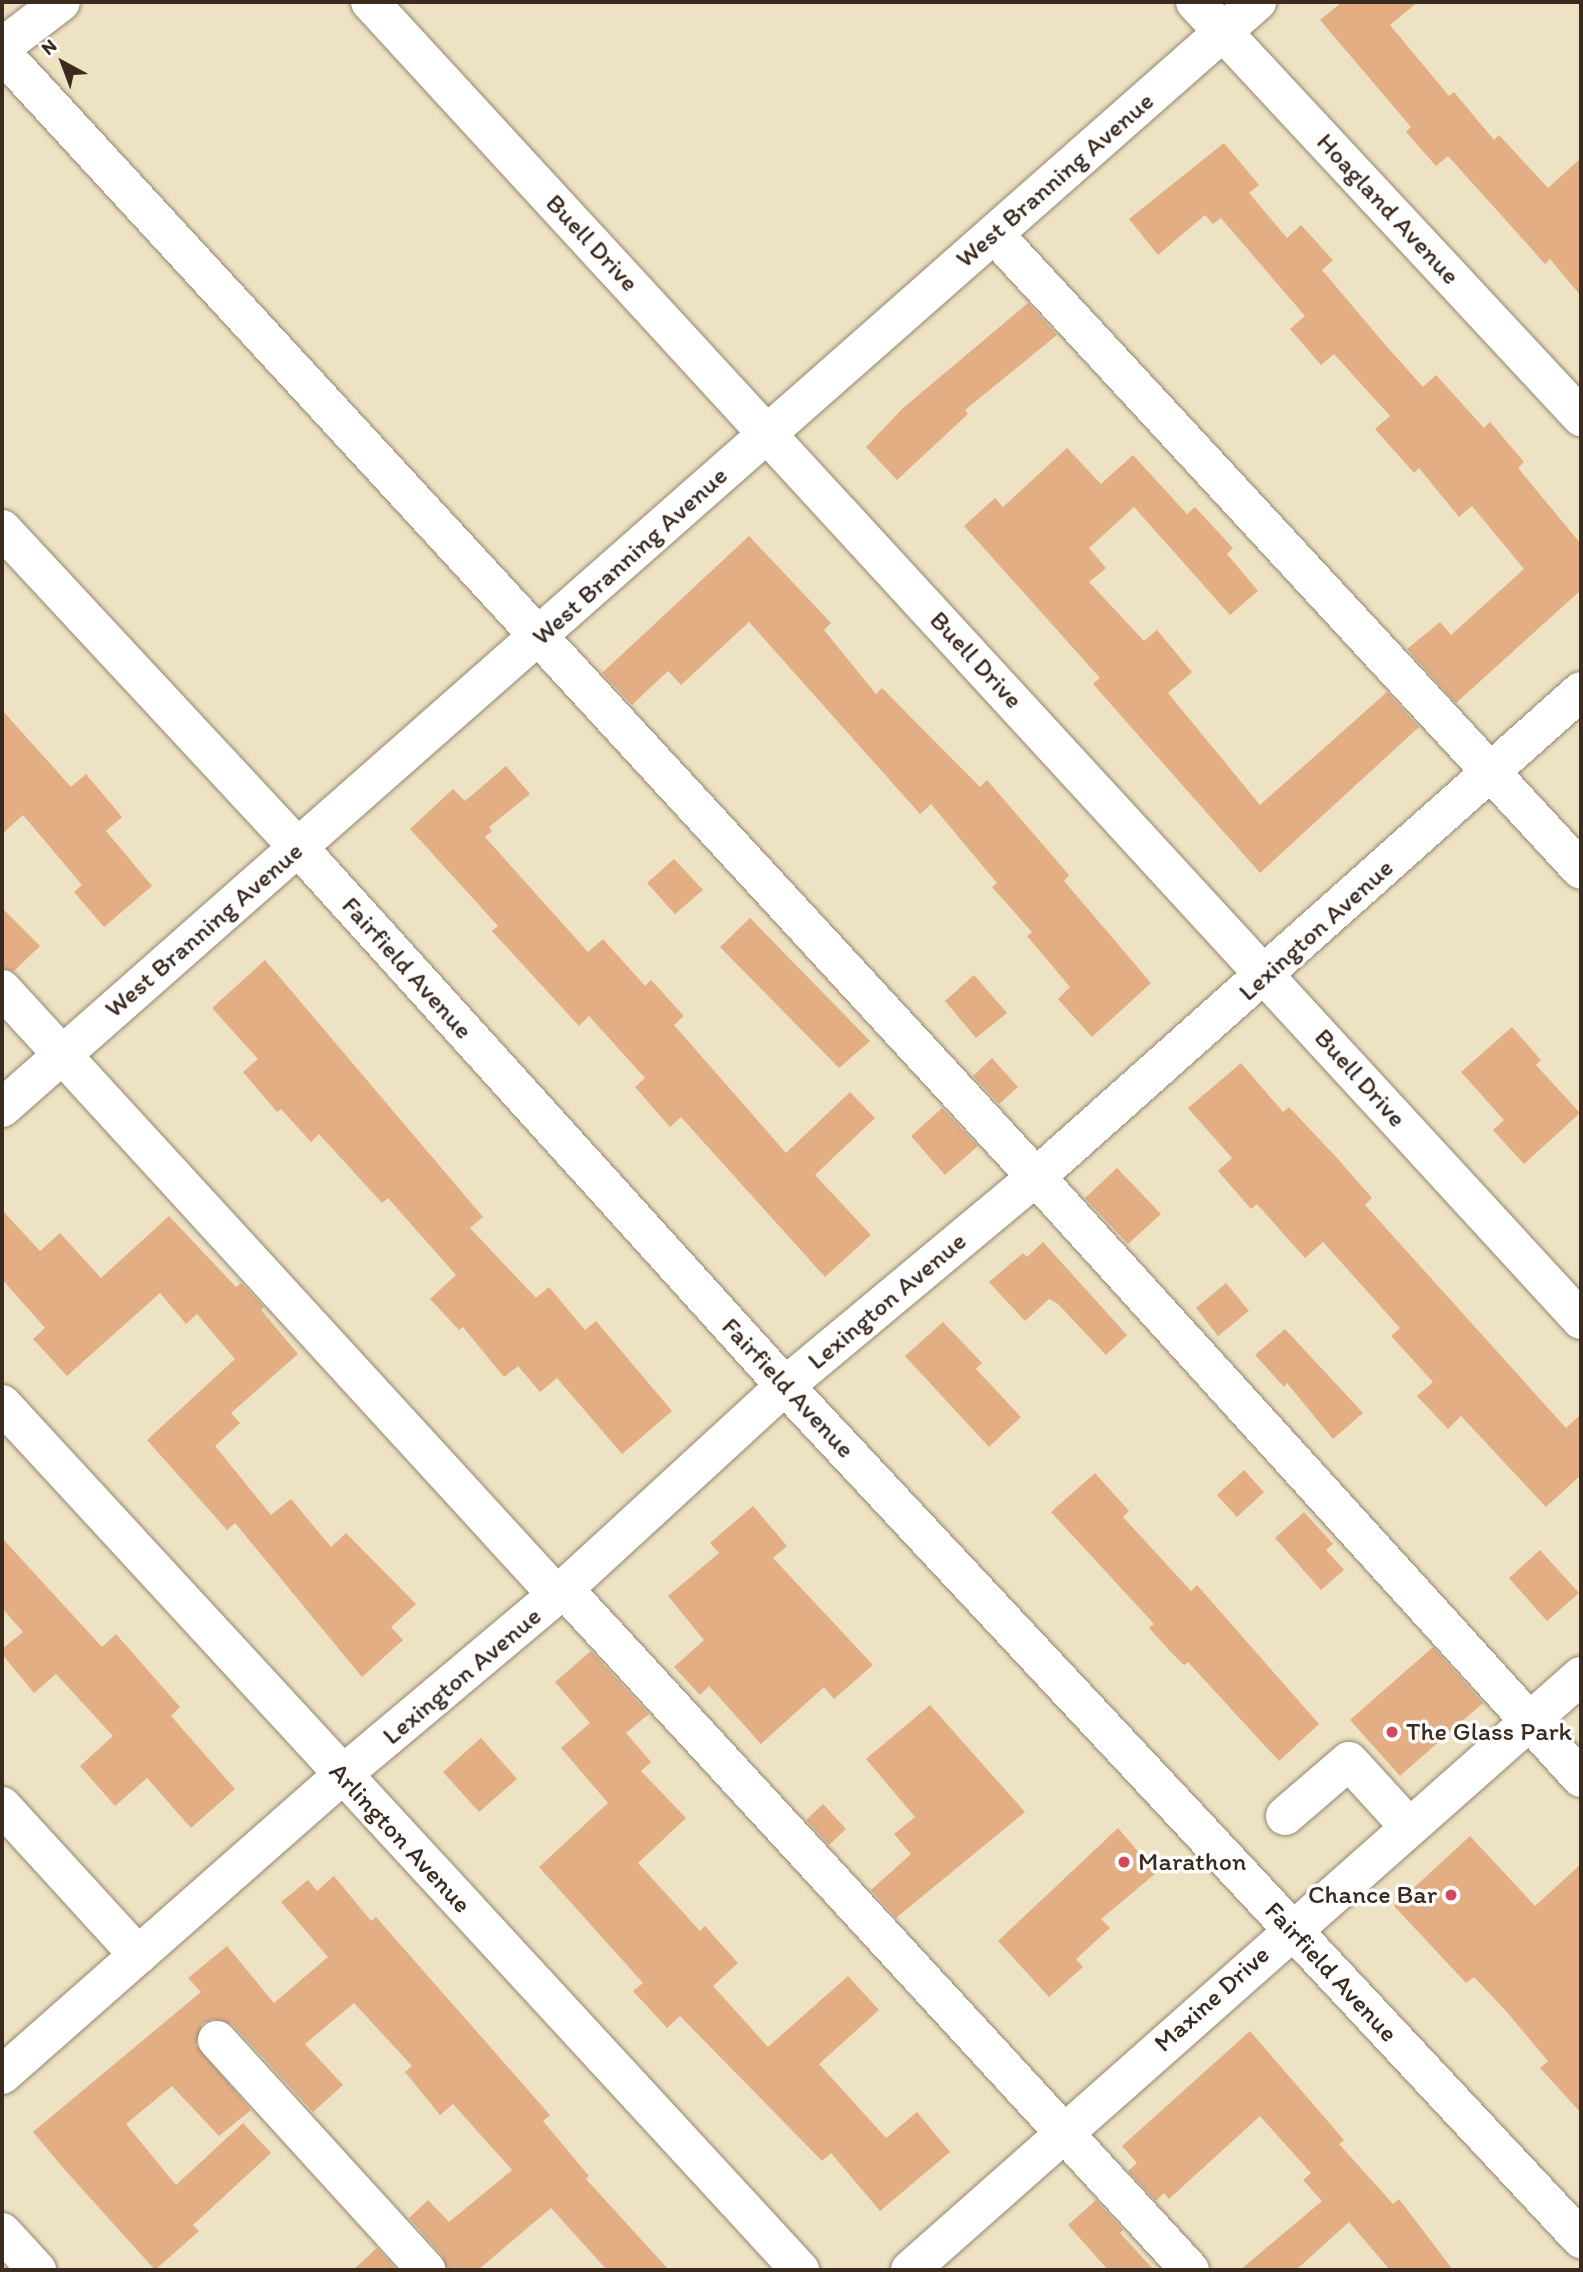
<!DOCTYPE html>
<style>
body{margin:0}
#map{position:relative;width:1583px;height:2272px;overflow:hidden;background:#ede2c3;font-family:Itim,sans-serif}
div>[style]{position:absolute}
.building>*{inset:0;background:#e4ae85}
.roads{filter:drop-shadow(0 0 2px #948670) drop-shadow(0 0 2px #948670)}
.minor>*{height:38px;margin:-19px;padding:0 19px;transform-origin:19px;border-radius:19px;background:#fff}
.major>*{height:38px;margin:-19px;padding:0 19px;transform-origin:19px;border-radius:19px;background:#fff}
.dots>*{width:19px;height:19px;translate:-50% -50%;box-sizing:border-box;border:4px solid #fff;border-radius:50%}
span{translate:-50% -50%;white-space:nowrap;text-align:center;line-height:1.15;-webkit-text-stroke:7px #fff;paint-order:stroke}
.street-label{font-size:26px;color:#3b2a1e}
.poi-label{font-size:26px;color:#3b2a1e}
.left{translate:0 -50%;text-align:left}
.right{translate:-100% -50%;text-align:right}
.frame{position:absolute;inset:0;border:4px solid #3b2a1e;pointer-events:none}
.north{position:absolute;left:28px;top:28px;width:70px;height:70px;-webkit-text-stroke:5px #fff;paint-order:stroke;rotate:319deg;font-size:19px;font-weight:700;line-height:28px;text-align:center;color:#3b2a1e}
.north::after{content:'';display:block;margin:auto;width:24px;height:32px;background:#3b2a1e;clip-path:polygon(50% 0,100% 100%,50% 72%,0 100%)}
</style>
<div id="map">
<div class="building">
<i style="clip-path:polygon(1342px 2px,1418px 2px,1390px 25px,1449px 96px,1454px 92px,1494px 140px,1499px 135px,1548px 188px,1581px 158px,1581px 296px,1550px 259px,1545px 264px,1448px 156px,1436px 166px,1406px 132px,1411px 127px,1320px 20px)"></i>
<i style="clip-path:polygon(1224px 143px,1259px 185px,1249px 193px,1287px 238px,1301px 225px,1333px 260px,1322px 270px,1388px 348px,1423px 387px,1436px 375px,1484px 428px,1490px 422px,1524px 462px,1518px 468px,1581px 544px,1581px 590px,1456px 703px,1407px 649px,1440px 622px,1451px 635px,1524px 569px,1472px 506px,1459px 517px,1419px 468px,1414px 473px,1375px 429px,1390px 416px,1334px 354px,1321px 365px,1290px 329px,1305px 316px,1221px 218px,1213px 224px,1205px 215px,1158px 255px,1129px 219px)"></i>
<i style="clip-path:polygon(1028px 303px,1057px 335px,965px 410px,968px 414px,897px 480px,866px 447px,903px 408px)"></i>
<i style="clip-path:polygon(1067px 448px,1101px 484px,1133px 455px,1187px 514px,1195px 507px,1233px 548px,1227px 554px,1258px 591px,1230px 615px,1134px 507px,1089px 548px,1106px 568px,1089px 582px,1144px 641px,1157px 630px,1192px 672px,1168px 693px,1260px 805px,1387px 692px,1419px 727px,1260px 873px,1093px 684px,1100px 678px,964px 526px,995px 498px,1003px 507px)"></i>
<i style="clip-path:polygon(749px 536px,831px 623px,824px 630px,876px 694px,882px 688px,980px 787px,987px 780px,1069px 875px,1064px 881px,1151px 983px,1092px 1037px,1058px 999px,1070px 987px,1027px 936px,1032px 932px,992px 887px,997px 883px,931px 804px,920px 814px,749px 622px,681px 685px,668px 671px,632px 705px,602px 673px)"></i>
<i style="clip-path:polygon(2px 710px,71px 787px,86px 774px,122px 817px,106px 831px,152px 886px,104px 927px,74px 892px,82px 885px,23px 815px,2px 834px)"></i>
<i style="clip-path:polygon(506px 766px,530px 794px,489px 827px,492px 831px,485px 837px,588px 952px,603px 939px,645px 986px,651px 980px,684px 1016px,674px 1025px,786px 1153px,850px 1092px,875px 1118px,815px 1175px,871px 1235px,825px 1277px,681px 1117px,670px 1127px,635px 1087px,645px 1078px,589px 1016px,579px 1026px,492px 931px,498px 926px,410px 829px,453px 789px,465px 801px)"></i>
<i style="clip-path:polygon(674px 859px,703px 890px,675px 914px,647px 883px)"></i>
<i style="clip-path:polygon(2px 908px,40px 946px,14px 971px,2px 968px)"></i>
<i style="clip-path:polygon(750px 918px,870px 1041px,839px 1068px,720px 947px)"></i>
<i style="clip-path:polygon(265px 960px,483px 1217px,470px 1228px,536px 1298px,549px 1287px,585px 1330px,596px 1321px,672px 1411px,622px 1454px,557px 1378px,540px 1392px,518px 1366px,504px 1377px,463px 1327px,459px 1330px,430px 1299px,456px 1275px,388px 1198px,382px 1203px,319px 1134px,311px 1142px,281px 1109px,277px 1112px,243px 1072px,258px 1059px,212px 1008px)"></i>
<i style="clip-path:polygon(974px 975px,1007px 1013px,976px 1038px,945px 1001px)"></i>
<i style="clip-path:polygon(1512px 1027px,1541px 1060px,1536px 1065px,1580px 1113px,1524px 1164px,1493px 1130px,1504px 1120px,1461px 1072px)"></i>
<i style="clip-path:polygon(992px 1058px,1018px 1087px,999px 1104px,973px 1076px)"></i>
<i style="clip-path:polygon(1241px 1063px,1283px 1112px,1289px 1107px,1337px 1158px,1372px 1198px,1365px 1205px,1566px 1428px,1581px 1414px,1581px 1475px,1546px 1507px,1461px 1416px,1448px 1429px,1417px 1396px,1433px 1382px,1391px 1336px,1400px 1328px,1323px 1242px,1305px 1258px,1257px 1204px,1251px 1209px,1218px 1171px,1232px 1158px,1188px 1108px)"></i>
<i style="clip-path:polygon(942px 1108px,978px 1146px,945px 1175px,911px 1136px)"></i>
<i style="clip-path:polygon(1117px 1168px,1161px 1214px,1128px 1244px,1085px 1198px)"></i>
<i style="clip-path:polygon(2px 1210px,40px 1251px,60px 1233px,101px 1278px,169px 1216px,236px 1287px,241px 1283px,264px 1307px,261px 1310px,298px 1354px,231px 1413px,240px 1423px,215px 1446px,271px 1515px,291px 1499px,331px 1547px,346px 1533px,416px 1604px,391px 1627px,403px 1640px,362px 1677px,235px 1523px,227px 1530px,147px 1440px,235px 1359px,197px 1314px,186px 1324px,160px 1293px,67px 1376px,33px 1339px,45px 1328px,2px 1279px)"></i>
<i style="clip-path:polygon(1043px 1242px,1127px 1335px,1106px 1355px,1058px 1304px,1049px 1299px,1025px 1321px,989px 1282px,1023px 1253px,1027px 1257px)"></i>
<i style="clip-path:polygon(1226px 1283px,1249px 1311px,1218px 1336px,1196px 1308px)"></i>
<i style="clip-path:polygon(943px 1322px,982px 1363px,976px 1369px,1021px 1417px,989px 1447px,905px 1356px)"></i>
<i style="clip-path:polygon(1285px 1329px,1363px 1413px,1333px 1439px,1287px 1383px,1284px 1387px,1255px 1355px)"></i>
<i style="clip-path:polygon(1244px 1470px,1264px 1492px,1237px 1517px,1217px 1495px)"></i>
<i style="clip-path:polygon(1095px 1473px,1129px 1511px,1123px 1517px,1191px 1591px,1197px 1585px,1319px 1724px,1279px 1761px,1188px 1662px,1184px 1665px,1169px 1650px,1149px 1628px,1154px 1624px,1051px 1512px)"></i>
<i style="clip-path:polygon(753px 1506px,787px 1546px,773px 1558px,873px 1665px,834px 1699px,824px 1687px,761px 1744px,709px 1686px,700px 1695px,674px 1667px,704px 1640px,668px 1596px,719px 1553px,710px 1543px)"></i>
<i style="clip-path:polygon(1304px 1512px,1333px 1544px,1326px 1550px,1344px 1570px,1321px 1590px,1275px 1538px)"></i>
<i style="clip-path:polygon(2px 1538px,102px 1647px,116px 1634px,180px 1707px,171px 1716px,235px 1789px,191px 1828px,147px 1778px,115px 1806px,80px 1766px,113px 1736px,56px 1674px,34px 1693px,2px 1654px,2px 1649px,23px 1632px,2px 1608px)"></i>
<i style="clip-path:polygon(1540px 1550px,1579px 1593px,1547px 1621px,1509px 1578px)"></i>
<i style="clip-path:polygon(1433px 1647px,1483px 1703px,1400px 1776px,1350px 1720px)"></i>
<i style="clip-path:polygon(591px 1651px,649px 1714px,626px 1733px,651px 1762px,641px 1771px,686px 1818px,638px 1863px,700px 1931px,705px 1926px,738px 1963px,713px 1986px,768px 2047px,848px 1976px,879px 2010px,819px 2064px,886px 2138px,917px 2112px,950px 2152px,880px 2211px,831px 2153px,822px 2161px,680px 2016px,667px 2028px,633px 1991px,643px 1983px,539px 1867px,608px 1803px,561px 1748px,590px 1723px,555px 1682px)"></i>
<i style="clip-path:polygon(930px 1705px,1025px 1812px,896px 1918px,871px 1890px,911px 1854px,894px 1834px,915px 1817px,866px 1759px)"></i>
<i style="clip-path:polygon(481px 1738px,517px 1779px,479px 1812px,443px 1772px)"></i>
<i style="clip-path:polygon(823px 1804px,846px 1829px,829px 1845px,806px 1820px)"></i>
<i style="clip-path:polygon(1118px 1828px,1156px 1873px,1101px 1919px,1110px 1928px,1076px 1959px,1083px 1967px,1049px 1997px,998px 1941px)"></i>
<i style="clip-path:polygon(1470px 1836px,1535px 1906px,1581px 1864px,1581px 2113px,1540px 2068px,1548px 2061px,1505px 2010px,1474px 1977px,1466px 1983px,1394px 1906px)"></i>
<i style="clip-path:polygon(334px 1876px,371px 1921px,376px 1917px,550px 2115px,543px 2121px,589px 2176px,586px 2179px,669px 2270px,607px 2270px,551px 2208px,478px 2270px,447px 2270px,442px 2255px,409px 2218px,428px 2200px,449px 2222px,512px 2170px,453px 2104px,440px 2115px,405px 2072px,412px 2066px,354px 2003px,305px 2044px,343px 2085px,313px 2112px,233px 2025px,213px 2019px,202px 2024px,196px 2045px,251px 2110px,219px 2136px,172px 2086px,126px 2124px,176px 2185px,243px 2123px,271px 2153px,193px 2225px,199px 2231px,155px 2270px,65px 2170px,33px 2132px,201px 1992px,188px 1978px,227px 1946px,274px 2003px,328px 1957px,281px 1902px,308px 1880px,317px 1891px)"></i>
<i style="clip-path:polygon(1250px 2031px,1344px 2140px,1339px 2144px,1393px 2204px,1399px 2199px,1453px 2270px,1390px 2270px,1349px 2222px,1296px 2270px,1240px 2270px,1322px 2201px,1303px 2180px,1311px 2173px,1260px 2116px,1169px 2199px,1164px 2193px,1156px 2201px,1128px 2171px,1137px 2163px,1122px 2146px)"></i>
<i style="clip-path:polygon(1096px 2200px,1123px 2230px,1120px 2233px,1154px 2270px,1108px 2270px,1068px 2225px)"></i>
<i style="clip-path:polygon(377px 2248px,397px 2270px,353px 2270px)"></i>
</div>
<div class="roads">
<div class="minor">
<i style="left:370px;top:2px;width:1790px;rotate:47.42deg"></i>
<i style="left:1195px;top:2px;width:567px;rotate:47.07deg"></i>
<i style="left:2px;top:47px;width:74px;rotate:-37.3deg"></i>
<i style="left:2px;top:53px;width:1527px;rotate:47.39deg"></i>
<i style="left:1036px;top:1177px;width:811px;rotate:47.8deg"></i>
<i style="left:994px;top:234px;width:865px;rotate:47.29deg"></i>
<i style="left:2px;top:989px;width:822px;rotate:47.52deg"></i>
<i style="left:2px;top:1108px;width:1673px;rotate:-41.39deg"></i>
<i style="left:2px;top:1404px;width:1178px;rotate:47.34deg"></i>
<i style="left:564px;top:1589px;width:925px;rotate:47.41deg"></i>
<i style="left:2px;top:1806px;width:202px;rotate:47.6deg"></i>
<i style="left:1285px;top:1816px;width:84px;rotate:-40.7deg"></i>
<i style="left:1349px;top:1761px;width:89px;rotate:47.7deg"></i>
<i style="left:217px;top:2040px;width:311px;rotate:47.7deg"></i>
<i style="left:2px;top:2075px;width:453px;rotate:-41.4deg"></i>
<i style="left:342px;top:1775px;width:290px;rotate:-40deg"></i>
<i style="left:564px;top:1589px;width:300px;rotate:-42.6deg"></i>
<i style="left:785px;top:1386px;width:327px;rotate:-39.8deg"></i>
<i style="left:1036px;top:1177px;width:730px;rotate:-41.72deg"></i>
<i style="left:2px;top:2232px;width:52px;rotate:47.4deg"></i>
<i style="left:910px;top:2270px;width:896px;rotate:-41.52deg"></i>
</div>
<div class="major">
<i style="left:2px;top:529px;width:434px;rotate:47.1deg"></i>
<i style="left:298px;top:847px;width:726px;rotate:47.9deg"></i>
<i style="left:785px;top:1386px;width:1167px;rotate:46.98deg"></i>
</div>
</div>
<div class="dots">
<i style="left:1392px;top:1732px;background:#d1495b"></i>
<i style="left:1124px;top:1862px;background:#d1495b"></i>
<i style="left:1451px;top:1895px;background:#d1495b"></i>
</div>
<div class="street-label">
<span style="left:1055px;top:180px;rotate:-41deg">West Branning Avenue</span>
<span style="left:1388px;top:209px;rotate:47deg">Hoagland Avenue</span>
<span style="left:592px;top:243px;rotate:47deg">Buell Drive</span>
<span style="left:630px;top:556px;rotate:-42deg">West Branning Avenue</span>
<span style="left:976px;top:660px;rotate:47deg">Buell Drive</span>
<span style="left:204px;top:930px;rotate:-41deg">West Branning Avenue</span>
<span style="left:1316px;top:930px;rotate:-42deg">Lexington Avenue</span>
<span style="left:407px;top:968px;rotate:48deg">Fairfield Avenue</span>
<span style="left:1360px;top:1078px;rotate:48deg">Buell Drive</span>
<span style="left:887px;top:1301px;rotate:-40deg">Lexington Avenue</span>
<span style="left:788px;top:1388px;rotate:47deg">Fairfield Avenue</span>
<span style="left:462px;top:1676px;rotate:-40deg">Lexington Avenue</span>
<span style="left:400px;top:1838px;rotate:47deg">Arlington Avenue</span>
<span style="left:1331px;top:1972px;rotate:47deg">Fairfield Avenue</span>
<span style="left:1212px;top:1999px;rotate:-42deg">Maxine Drive</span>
</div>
<div class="poi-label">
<span class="left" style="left:1406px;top:1732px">The Glass Park</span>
<span class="left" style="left:1138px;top:1862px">Marathon</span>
<span class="right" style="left:1437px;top:1895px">Chance Bar</span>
</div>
<div class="frame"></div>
<div class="north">N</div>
</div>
